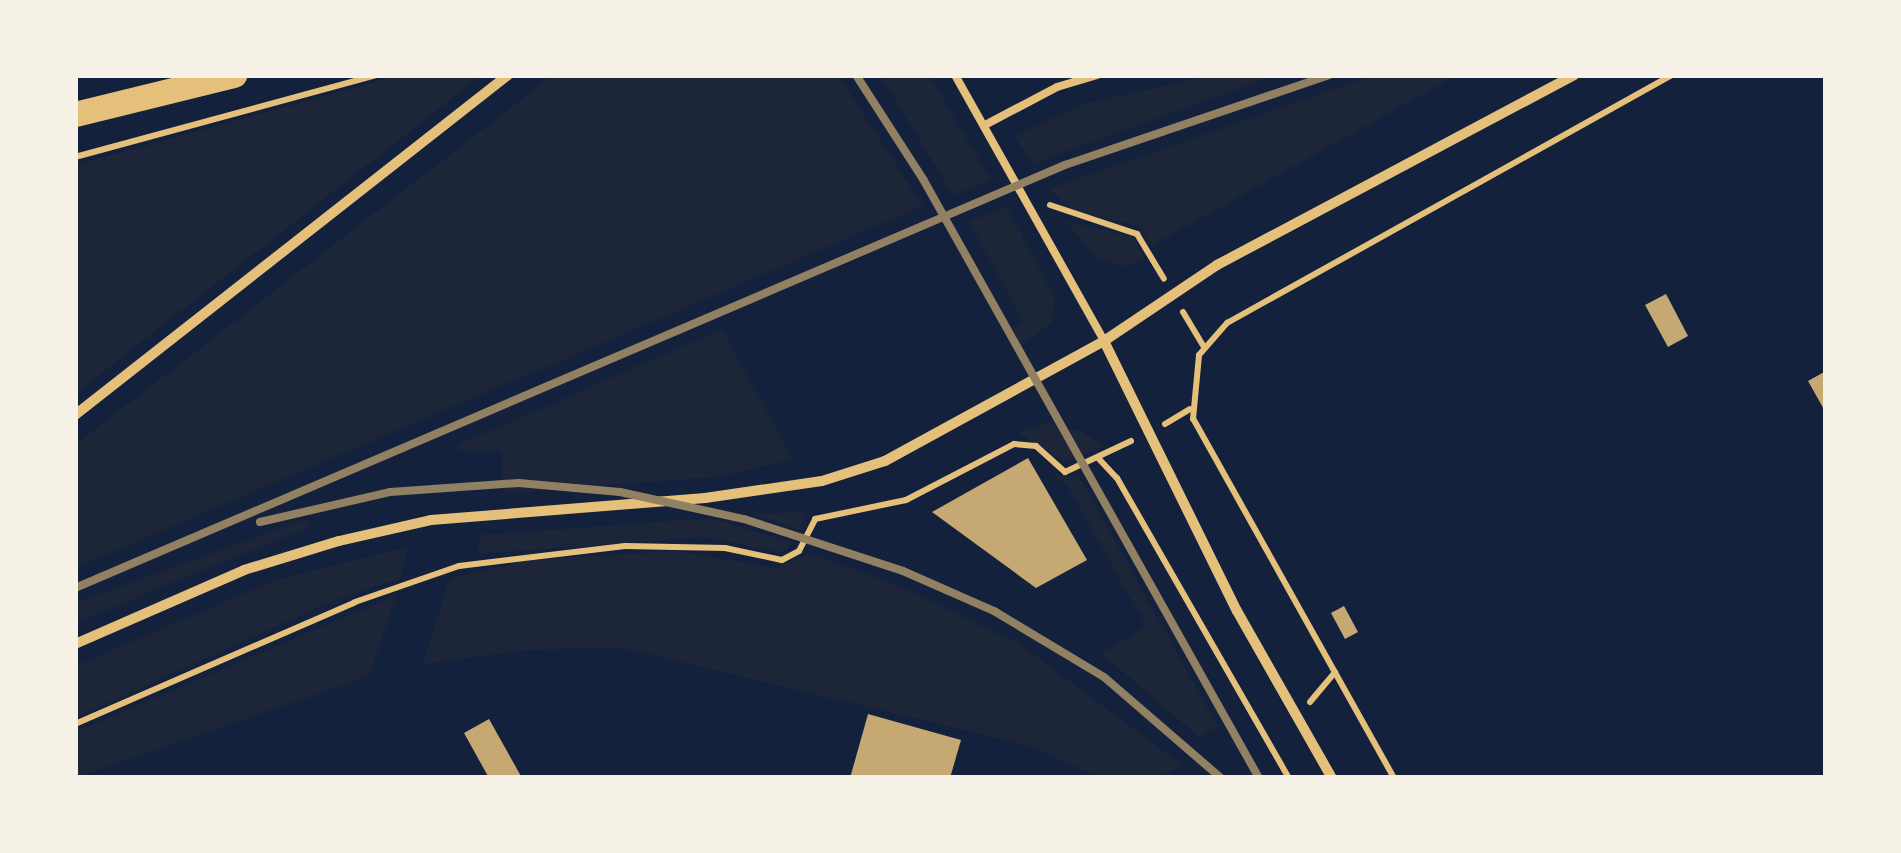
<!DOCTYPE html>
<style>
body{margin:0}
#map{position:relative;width:1901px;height:853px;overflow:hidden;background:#14213d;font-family:Lato,sans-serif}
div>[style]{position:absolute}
.green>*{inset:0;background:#1d2539}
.building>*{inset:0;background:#c6a872}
.path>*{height:6px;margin:-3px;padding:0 3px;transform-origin:3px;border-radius:3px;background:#e5c07b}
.service>*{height:8px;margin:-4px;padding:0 4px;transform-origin:4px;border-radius:4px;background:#e5c07b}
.minor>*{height:10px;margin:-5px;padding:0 5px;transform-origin:5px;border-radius:5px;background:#e5c07b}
.primary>*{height:25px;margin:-12.5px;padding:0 12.5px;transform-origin:12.5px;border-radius:12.5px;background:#e5c07b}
.rail>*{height:8px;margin:-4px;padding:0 4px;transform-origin:4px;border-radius:4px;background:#918062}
span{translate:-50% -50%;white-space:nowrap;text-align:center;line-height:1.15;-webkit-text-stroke:8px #f6f1e7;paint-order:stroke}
.frame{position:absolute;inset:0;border:78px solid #f6f1e7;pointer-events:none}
</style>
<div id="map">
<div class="green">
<i style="clip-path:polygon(400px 75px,482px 75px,75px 394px,75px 165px)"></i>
<i style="clip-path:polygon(553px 75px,838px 75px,923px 206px,75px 568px,75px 445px)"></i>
<i style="clip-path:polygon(880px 75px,929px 75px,991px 180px,953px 195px)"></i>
<i style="clip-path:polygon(1214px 75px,1276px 75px,1032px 164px,1015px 136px,1083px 104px)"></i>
<i style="clip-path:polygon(1374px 75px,1457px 75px,1151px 246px,1139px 226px,1071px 210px,1049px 189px)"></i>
<i style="clip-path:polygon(1007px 207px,1055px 299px,1052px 323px,1021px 345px,1011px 327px,1023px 321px,969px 222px)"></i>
<i style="clip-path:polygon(1066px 221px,1134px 237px,1145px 260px,1122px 266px,1094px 257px)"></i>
<i style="clip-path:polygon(722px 329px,793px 460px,715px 477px,504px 493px,501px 451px,459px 451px,456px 446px)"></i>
<i style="clip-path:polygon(1046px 422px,1083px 432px,1103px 447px,1066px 463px,1019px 433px)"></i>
<i style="clip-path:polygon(1052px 474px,1079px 476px,1218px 727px,1199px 737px,1101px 653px,1146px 626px,1068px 487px)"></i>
<i style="clip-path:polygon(806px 512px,799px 530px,753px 514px)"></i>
<i style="clip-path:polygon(711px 518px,794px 543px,782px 553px,706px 537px,478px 554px,481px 535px)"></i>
<i style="clip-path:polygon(306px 519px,309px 527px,75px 623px,75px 603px)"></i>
<i style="clip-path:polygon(407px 547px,401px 578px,337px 599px,75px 718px,75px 666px,273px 581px)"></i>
<i style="clip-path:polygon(676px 551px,776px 568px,809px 553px,902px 587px,1021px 645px,1182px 765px,1158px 778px,1102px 778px,1026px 745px,619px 647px,529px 650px,423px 664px,450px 578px,531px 560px)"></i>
<i style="clip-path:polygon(396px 595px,369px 676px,75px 778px,75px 732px)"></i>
</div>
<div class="building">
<i style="clip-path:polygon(1666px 294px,1688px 336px,1668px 347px,1645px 305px)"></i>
<i style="clip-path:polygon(1826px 371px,1826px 413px,1808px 381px)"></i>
<i style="clip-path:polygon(1028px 458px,1087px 560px,1036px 588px,932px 512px)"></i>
<i style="clip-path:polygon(1344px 606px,1358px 632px,1345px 639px,1331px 613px)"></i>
<i style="clip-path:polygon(868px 714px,961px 740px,950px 778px,850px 778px)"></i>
<i style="clip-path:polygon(489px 719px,522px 778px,489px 778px,464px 733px)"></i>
</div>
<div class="path">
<i style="left:75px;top:157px;width:313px;rotate:-15.2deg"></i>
<i style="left:1050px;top:205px;width:92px;rotate:18.4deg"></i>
<i style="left:1137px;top:234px;width:52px;rotate:59deg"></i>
<i style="left:1183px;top:312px;width:39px;rotate:59deg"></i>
<i style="left:1165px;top:424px;width:29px;rotate:-31deg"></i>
<i style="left:1099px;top:459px;width:26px;rotate:47deg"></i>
<i style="left:1117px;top:478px;width:346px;rotate:60.2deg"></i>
<i style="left:1310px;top:702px;width:39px;rotate:-50deg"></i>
<i style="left:75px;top:724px;width:305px;rotate:-23.5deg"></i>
<i style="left:355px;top:602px;width:110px;rotate:-19.1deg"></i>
<i style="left:459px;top:566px;width:167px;rotate:-6.9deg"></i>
<i style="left:625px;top:546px;width:100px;rotate:1.1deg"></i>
<i style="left:725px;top:548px;width:58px;rotate:11.9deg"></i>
<i style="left:782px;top:560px;width:19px;rotate:-28deg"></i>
<i style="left:799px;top:551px;width:36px;rotate:-63deg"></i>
<i style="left:815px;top:519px;width:93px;rotate:-11.8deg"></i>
<i style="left:906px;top:500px;width:122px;rotate:-27.4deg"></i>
<i style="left:1014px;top:444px;width:22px;rotate:5deg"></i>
<i style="left:1036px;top:446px;width:39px;rotate:42deg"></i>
<i style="left:1065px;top:472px;width:73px;rotate:-25.2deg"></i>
<i style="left:1394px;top:778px;width:411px;rotate:-119.2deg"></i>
<i style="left:1193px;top:419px;width:64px;rotate:-84.6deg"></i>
<i style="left:1199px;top:355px;width:43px;rotate:-48.8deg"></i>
<i style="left:1227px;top:323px;width:509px;rotate:-29.13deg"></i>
</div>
<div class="service">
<i style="left:955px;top:75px;width:305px;rotate:60.7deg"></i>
<i style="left:985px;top:125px;width:81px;rotate:-27.8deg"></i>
<i style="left:1057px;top:87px;width:42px;rotate:-16.7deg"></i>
</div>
<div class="minor">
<i style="left:1104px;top:341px;width:301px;rotate:63.8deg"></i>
<i style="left:1237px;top:611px;width:192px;rotate:60.4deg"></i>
<i style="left:75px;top:415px;width:551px;rotate:-38.14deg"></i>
<i style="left:75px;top:644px;width:184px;rotate:-23.6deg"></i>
<i style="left:244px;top:570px;width:99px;rotate:-17deg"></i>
<i style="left:339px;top:541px;width:94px;rotate:-12.9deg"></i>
<i style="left:431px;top:520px;width:275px;rotate:-4.6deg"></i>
<i style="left:705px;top:498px;width:118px;rotate:-8.3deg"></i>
<i style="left:822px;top:481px;width:66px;rotate:-17.6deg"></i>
<i style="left:885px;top:461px;width:250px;rotate:-28.7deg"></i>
<i style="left:1104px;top:341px;width:136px;rotate:-33.9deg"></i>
<i style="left:1217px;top:265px;width:405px;rotate:-28deg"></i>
</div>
<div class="primary">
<i style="left:75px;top:114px;width:164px;rotate:-13.8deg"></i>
</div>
<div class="rail">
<i style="left:856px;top:75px;width:124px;rotate:57.2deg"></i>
<i style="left:923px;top:179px;width:687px;rotate:60.71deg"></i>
<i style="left:260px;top:522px;width:133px;rotate:-13deg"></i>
<i style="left:390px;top:492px;width:129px;rotate:-4deg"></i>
<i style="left:519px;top:483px;width:101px;rotate:5.1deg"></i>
<i style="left:620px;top:492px;width:127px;rotate:12.3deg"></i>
<i style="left:744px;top:519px;width:167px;rotate:18.1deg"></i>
<i style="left:903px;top:571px;width:99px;rotate:23.7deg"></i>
<i style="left:994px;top:611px;width:128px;rotate:31deg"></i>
<i style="left:1104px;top:677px;width:155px;rotate:40.8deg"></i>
<i style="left:75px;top:588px;width:1077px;rotate:-23.14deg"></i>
<i style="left:1065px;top:165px;width:280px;rotate:-18.8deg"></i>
</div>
<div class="frame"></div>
</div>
